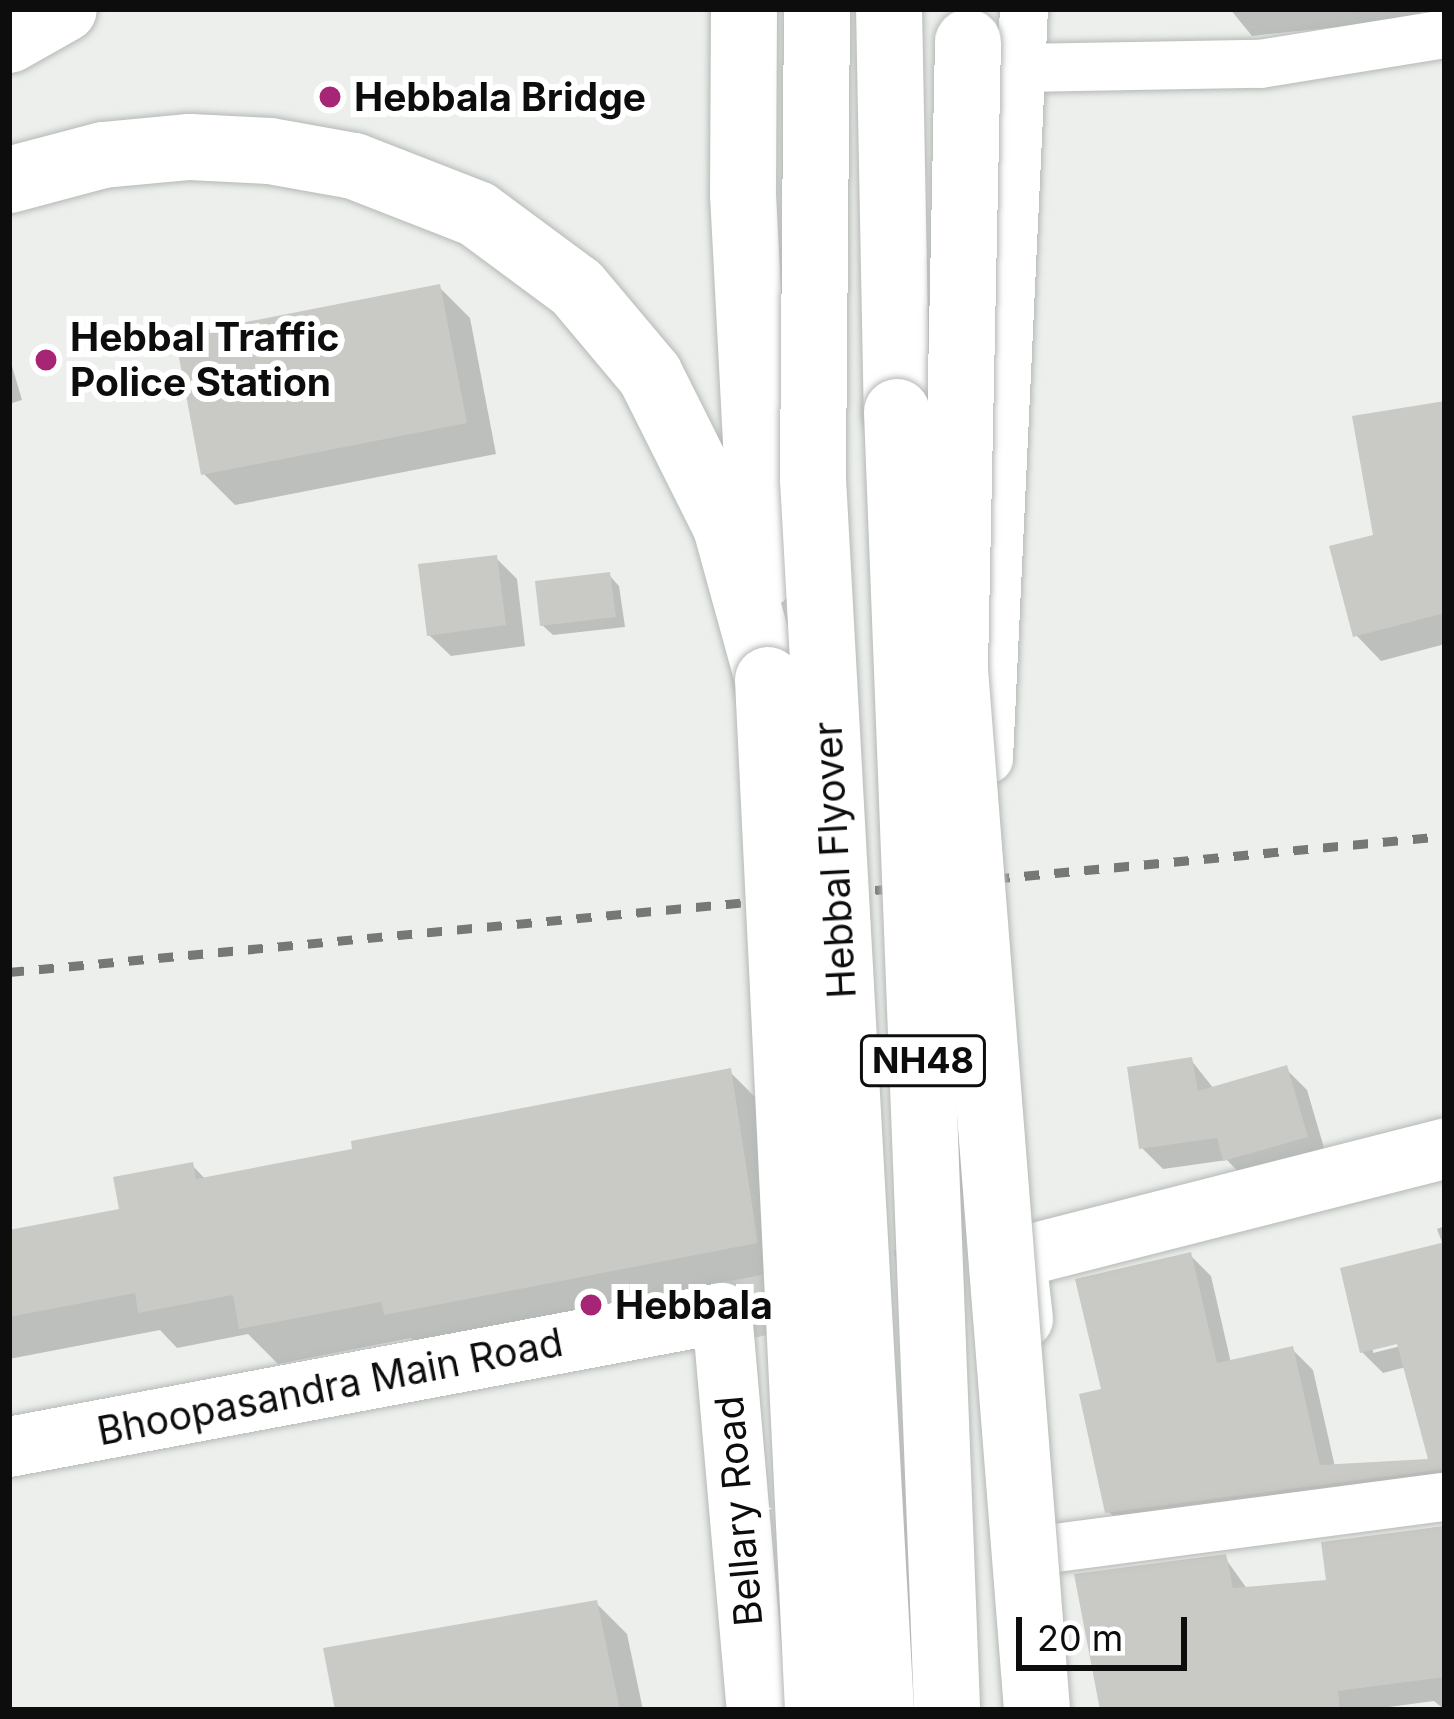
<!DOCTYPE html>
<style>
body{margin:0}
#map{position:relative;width:1454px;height:1719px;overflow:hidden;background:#ecefec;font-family:Inter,sans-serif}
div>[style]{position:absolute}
.shadow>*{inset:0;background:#0003}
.building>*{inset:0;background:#c9c9c5}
.tertiary-tunnel>*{height:60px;margin-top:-30px;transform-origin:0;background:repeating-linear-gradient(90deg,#cacdca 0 60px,transparent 0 90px)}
.roads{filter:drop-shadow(0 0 3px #b5b9b5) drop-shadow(0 0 3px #b5b9b5)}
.minor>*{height:48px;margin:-24px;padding:0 24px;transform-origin:24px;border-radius:24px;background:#fff}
.tertiary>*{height:60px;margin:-30px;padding:0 30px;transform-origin:30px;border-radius:30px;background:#fff}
.trunk>*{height:66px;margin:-33px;padding:0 33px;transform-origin:33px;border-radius:33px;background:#fff}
.rail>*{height:9px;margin-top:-4.5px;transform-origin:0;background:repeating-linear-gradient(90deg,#767876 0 15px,transparent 0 30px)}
.bridges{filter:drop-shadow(0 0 3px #b5b9b5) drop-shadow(0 0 3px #b5b9b5)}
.trunk-bridge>*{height:66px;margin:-33px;padding:0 33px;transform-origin:33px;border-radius:33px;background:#fff}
.dots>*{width:33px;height:33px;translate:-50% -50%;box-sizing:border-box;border:6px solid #fff;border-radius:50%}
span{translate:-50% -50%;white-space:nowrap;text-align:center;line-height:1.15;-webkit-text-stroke:12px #fff;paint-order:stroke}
.shield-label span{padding:3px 9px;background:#fff;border:3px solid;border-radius:9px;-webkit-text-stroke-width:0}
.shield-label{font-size:36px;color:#0c0d0c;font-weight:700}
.poi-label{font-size:39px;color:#0c0d0c;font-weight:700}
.left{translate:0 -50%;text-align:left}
.street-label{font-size:39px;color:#0c0d0c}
.frame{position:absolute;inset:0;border:12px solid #0c0d0c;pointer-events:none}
.scale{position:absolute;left:1016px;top:1617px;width:171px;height:54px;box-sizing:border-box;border:6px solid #0c0d0c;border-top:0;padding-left:15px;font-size:36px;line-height:42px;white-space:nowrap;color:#0c0d0c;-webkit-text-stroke:9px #fff;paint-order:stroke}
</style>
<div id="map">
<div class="shadow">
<i style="clip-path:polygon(1230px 9px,1420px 9px,1421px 18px,1252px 36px)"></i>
<i style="clip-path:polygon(439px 287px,470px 318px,496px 454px,235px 505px,204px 474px)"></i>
<i style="clip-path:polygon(9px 356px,22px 400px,9px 404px)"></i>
<i style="clip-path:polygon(1445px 404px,1445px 644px,1381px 661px,1356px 635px,1376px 537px)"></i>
<i style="clip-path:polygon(496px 558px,517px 579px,525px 646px,451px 656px,429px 635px)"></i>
<i style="clip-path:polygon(609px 575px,619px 586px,625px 627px,553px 635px,542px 625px)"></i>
<i style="clip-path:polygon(1191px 1060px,1214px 1089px,1286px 1069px,1307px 1090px,1327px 1158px,1247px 1181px,1227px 1160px,1163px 1169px,1142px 1148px)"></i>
<i style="clip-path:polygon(730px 1072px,766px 1108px,792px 1279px,423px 1349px,411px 1338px,278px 1364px,248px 1334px,177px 1348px,160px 1330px,9px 1359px,9px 1233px,122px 1211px,192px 1165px,206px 1180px)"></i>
<i style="clip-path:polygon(evenodd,1445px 1226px,1445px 1491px,1129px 1532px,1108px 1511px,1105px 1391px,1190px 1255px,1211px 1276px,1231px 1363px,1292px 1349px,1313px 1370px,1335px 1467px,1432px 1462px,1406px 1367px,1383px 1373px,1362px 1352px,1443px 1245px,1437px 1229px,1445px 1226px,1411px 1338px,1413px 1343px,1373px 1353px,1373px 1347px,1411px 1338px)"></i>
<i style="clip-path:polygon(1445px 1526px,1445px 1710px,1434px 1701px,1366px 1710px,1103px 1710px,1225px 1558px,1248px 1590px,1329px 1583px,1325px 1544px)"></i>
<i style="clip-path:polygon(596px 1603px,627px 1634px,643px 1710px,338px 1710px)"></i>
</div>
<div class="building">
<i style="clip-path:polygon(440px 284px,467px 423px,201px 475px,175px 336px)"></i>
<i style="clip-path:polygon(1445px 401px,1445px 613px,1353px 637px,1329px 546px,1373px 535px,1352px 416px)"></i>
<i style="clip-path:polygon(497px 555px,506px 625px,427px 636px,418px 564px)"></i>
<i style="clip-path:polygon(610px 572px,616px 617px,540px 626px,535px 581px)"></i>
<i style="clip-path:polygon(1192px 1057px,1198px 1091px,1287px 1065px,1308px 1137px,1223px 1161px,1217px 1138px,1139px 1149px,1127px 1067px)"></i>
<i style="clip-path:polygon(731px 1068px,758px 1243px,384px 1315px,381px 1302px,239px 1329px,233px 1295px,138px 1313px,135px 1293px,9px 1317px,9px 1230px,119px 1209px,113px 1177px,193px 1162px,196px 1179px,352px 1149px,351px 1141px)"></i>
<i style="clip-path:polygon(1445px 1242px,1445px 1469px,1105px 1513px,1079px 1394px,1101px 1389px,1075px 1279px,1191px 1252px,1217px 1363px,1293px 1346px,1320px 1465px,1428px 1459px,1397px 1344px,1360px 1353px,1340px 1268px)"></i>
<i style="clip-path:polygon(1445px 1526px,1445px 1677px,1338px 1691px,1340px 1710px,1100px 1710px,1074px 1574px,1226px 1554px,1233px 1588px,1326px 1580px,1321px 1542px)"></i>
<i style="clip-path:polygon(597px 1600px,620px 1710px,335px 1710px,323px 1648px)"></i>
</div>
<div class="tertiary-tunnel">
<i style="left:722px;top:1313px;width:299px;rotate:-10.6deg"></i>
</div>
<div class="roads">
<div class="minor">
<i style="left:1020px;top:68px;width:240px;rotate:-1deg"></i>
<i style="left:1260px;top:64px;width:187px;rotate:-9.2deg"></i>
<i style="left:989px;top:759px;width:751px;rotate:-87.33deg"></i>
<i style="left:1048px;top:1549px;width:400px;rotate:-7.5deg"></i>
</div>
<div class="tertiary">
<i style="left:1023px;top:1319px;width:61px;rotate:-96.5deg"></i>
<i style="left:1016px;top:1258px;width:443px;rotate:-14.3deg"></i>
<i style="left:9px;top:1447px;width:725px;rotate:-10.64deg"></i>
<i style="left:722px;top:1313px;width:399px;rotate:85deg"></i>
</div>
<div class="trunk">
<i style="left:744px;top:9px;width:185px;rotate:90.3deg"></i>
<i style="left:743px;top:194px;width:382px;rotate:87deg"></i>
<i style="left:889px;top:9px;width:403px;rotate:88.9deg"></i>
<i style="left:9px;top:40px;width:63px;rotate:-29.4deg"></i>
<i style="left:9px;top:180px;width:97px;rotate:-14.9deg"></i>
<i style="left:103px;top:155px;width:87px;rotate:-5.3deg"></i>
<i style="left:190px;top:147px;width:80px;rotate:2.9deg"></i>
<i style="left:270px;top:151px;width:85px;rotate:10.1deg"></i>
<i style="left:354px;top:166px;width:132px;rotate:21.3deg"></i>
<i style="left:477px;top:214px;width:124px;rotate:36.5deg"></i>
<i style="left:577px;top:288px;width:114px;rotate:50deg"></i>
<i style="left:650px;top:375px;width:170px;rotate:63.4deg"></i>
<i style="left:726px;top:527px;width:159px;rotate:74.6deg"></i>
</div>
</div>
<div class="rail">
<i style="left:9px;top:972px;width:1442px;rotate:-5.41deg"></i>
</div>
<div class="bridges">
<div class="trunk-bridge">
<i style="left:817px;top:9px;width:470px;rotate:90.5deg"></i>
<i style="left:813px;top:479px;width:1233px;rotate:86.84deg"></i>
<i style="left:968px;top:42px;width:628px;rotate:91.19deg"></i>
<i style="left:955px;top:670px;width:1043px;rotate:85.49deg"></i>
<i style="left:897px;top:412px;width:1299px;rotate:87.79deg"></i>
<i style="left:768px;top:680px;width:1031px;rotate:87.22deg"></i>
</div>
</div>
<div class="dots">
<i style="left:330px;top:97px;background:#a62675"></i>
<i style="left:46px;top:360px;background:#a62675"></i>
<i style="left:591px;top:1305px;background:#a62675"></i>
</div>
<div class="shield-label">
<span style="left:923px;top:1061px">NH48</span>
</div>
<div class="poi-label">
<span class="left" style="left:354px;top:97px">Hebbala Bridge</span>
<span class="left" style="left:70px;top:360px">Hebbal Traffic<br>Police Station</span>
<span class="left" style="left:615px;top:1305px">Hebbala</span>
</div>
<div class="street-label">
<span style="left:835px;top:860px;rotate:-93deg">Hebbal Flyover</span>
<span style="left:330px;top:1387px;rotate:-11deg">Bhoopasandra Main Road</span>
<span style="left:739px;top:1511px;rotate:-95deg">Bellary Road</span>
</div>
<div class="frame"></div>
<div class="scale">20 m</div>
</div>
